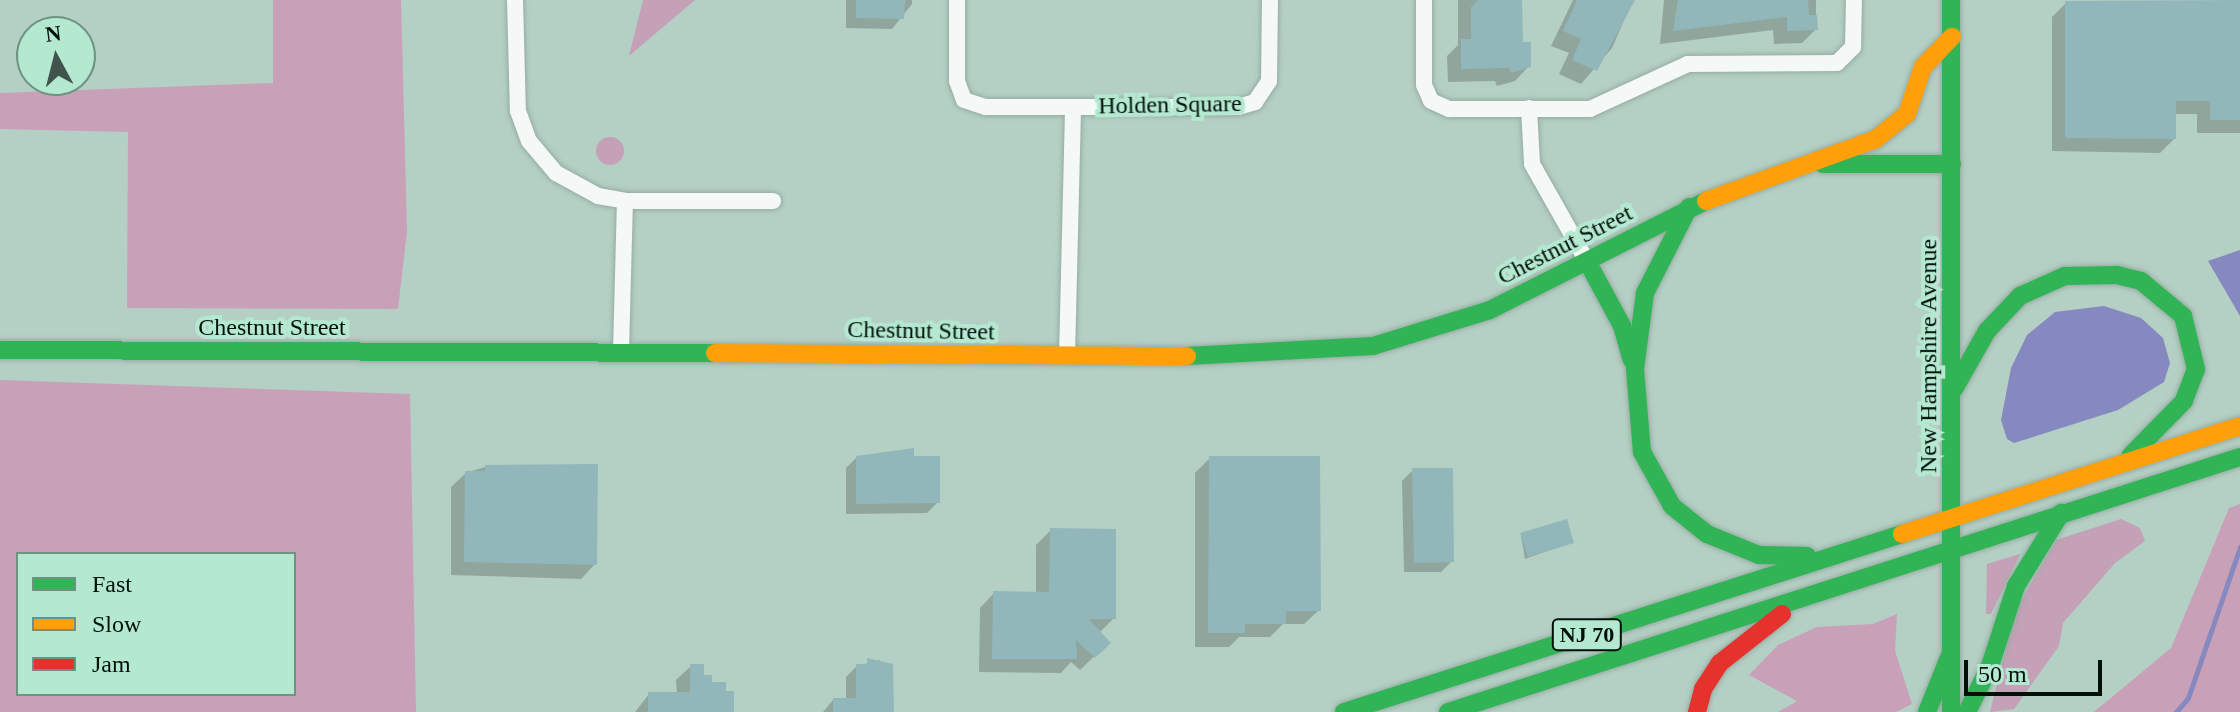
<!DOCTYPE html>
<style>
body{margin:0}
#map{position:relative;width:2240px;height:712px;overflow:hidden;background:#b4cfc3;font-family:"Times New Roman",serif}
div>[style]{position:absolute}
.green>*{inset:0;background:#c4a1b6}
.round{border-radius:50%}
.forest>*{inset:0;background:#c8a1b8}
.water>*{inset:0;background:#8688c0}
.shadow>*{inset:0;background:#0003}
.stream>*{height:5px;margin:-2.5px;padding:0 2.5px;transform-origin:2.5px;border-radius:2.5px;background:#8688c0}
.building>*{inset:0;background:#92b7bb}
.roads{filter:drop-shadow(0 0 2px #96aca3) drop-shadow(0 0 2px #96aca3)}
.street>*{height:16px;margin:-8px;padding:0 8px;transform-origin:8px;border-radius:8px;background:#f4f8f6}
.fast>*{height:18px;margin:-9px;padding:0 9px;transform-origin:9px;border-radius:9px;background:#30b455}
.slow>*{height:18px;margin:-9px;padding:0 9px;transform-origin:9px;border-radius:9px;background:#ff9f0a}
.jam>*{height:18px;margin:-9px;padding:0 9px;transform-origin:9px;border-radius:9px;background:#e5322d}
span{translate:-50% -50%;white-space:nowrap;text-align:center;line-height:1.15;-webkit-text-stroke:8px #b5e8d1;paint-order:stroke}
.shield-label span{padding:2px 6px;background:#b5e8d1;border:2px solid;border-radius:6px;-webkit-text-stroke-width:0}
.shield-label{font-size:22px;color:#01110a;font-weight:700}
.street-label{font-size:24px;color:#01110a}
.legend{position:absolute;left:16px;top:552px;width:280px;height:144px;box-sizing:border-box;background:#b5e8d1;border:2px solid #6d9281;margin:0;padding:10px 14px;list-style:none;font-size:24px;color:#01110a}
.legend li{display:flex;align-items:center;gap:16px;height:40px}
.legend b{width:40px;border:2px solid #6d9281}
.north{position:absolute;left:16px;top:16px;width:80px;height:80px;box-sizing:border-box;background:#b5e8d1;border:2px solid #6d9281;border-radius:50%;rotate:353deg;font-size:22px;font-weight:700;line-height:32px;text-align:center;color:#01110a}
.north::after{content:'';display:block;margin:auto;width:28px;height:36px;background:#40544b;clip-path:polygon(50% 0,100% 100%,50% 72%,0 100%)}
.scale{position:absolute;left:1964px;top:660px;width:138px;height:36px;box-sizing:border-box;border:4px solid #01110a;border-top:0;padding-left:10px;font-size:24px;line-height:28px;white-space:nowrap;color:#01110a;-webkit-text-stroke:6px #b5e8d1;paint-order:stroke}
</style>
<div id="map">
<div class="green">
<i style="clip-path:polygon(643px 0,695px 0,629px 56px)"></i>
<i class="round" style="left:596px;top:137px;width:28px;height:28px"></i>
<i style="clip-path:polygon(2121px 519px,2140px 528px,2145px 541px,2115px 563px,2063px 623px,2059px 646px,2014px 709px,1990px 712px,2015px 611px,2056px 540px)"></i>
<i style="clip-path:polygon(2020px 554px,1991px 614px,1986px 614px,1987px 564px)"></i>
</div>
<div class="forest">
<i style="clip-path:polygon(273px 0,401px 0,407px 231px,398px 309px,127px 308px,128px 132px,0 129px,0 93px,273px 83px)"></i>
<i style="clip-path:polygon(evenodd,0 380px,410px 394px,416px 712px,0 712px,0 380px,294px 554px,294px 694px,18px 694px,18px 554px,294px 554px)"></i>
<i style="clip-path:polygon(2240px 504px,2240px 712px,2094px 712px,2171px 648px,2229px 508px)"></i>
<i style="clip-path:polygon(1897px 614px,1895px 651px,1912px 704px,1896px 712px,1778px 712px,1797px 701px,1749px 675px,1778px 645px,1817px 627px,1873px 624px)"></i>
</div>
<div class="water">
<i style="clip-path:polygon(2240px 250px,2240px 316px,2208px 261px)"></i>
<i style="clip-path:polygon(2104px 306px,2141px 318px,2163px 338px,2170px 363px,2164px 382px,2118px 410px,2014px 443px,2007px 439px,2001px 420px,2011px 368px,2027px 335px,2055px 312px)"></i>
</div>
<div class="shadow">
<i style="clip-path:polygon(846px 0,912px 0,912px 4px,892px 29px,846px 28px)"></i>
<i style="clip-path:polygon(1458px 0,1520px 0,1521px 44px,1529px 66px,1515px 81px,1497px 86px,1495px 81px,1448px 82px,1447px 56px,1458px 45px)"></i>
<i style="clip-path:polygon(1573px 0,1633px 0,1612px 48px,1581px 84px,1559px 74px,1569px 53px,1551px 46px)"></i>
<i style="clip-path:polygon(1664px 0,1816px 0,1816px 29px,1802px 43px,1774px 44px,1773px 30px,1660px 44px)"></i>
<i style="clip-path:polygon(2240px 2px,2240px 133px,2197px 133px,2197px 114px,2174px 114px,2174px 139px,2160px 153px,2052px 151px,2052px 17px,2066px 3px)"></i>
<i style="clip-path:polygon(857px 457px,912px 458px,938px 502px,927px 513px,846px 514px,846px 468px)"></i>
<i style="clip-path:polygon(1210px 458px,1319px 610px,1304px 624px,1283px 624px,1270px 637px,1239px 637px,1229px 647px,1195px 647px,1195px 473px)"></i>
<i style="clip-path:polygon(485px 467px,595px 564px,581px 579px,451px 575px,451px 487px,466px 473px)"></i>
<i style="clip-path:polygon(1413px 470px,1452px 561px,1441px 572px,1404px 572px,1402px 481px)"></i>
<i style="clip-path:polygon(1051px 530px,1114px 618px,1099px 633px,1108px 643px,1080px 670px,1071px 662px,1061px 673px,979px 672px,980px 608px,994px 593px,1036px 594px,1036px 545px)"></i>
<i style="clip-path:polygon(1521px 535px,1572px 542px,1525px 559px)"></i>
<i style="clip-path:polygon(880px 660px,891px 712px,823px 712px,833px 700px,846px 700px,846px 677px,857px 666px)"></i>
<i style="clip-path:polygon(691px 666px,724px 693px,731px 712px,635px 712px,649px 694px,677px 694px,676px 680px)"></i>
</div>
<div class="stream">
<i style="left:2176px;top:712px;width:18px;rotate:-49deg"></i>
<i style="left:2188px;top:698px;width:160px;rotate:-71deg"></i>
</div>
<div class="building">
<i style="clip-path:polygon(856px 0,905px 0,904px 19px,856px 18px)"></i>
<i style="clip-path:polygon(1478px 0,1522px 0,1523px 42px,1531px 42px,1531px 67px,1511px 73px,1509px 68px,1461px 69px,1461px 39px,1471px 39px,1471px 7px)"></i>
<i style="clip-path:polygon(1577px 0,1635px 0,1597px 71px,1572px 60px,1581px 39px,1563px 31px)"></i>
<i style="clip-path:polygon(1678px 0,1808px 0,1809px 15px,1817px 15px,1818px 30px,1787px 31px,1787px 17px,1673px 31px)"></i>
<i style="clip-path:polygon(2240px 0,2240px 120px,2210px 120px,2210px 101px,2176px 101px,2176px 139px,2065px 138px,2065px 1px)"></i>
<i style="clip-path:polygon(914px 448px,914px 456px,940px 456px,940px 503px,856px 504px,856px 456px)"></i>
<i style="clip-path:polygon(1209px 456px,1320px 456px,1321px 611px,1286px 611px,1286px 624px,1245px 624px,1245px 633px,1208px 633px)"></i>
<i style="clip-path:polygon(598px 464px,597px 565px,464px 562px,465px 471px,485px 471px,485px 465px)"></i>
<i style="clip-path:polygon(1412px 468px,1453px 468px,1454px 562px,1414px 563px)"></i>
<i style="clip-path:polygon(1567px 519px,1574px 543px,1528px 557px,1520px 533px)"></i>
<i style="clip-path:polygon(1050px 528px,1116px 529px,1116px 619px,1089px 619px,1111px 643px,1095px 658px,1076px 640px,1077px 659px,992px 659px,993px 591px,1049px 592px)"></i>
<i style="clip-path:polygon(867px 658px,893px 664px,894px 712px,833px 712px,833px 698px,856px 698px,856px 664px,867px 664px)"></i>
<i style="clip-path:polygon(690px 664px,704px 664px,704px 675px,712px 675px,712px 682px,726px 682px,726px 691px,734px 691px,734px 712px,648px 712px,648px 692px,690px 692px)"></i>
</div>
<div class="roads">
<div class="street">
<i style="left:515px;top:0;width:111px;rotate:88.5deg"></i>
<i style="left:518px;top:111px;width:32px;rotate:70deg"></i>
<i style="left:529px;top:141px;width:42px;rotate:49.8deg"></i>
<i style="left:556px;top:173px;width:48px;rotate:28.7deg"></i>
<i style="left:598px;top:196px;width:27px;rotate:10deg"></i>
<i style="left:625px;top:201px;width:148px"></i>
<i style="left:957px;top:0;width:81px;rotate:90deg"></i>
<i style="left:957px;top:81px;width:20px;rotate:70deg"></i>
<i style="left:964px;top:100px;width:23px;rotate:18deg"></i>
<i style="left:986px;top:107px;width:252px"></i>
<i style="left:1238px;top:107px;width:18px;rotate:-16deg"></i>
<i style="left:1255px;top:102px;width:25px;rotate:-56deg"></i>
<i style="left:1269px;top:81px;width:81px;rotate:-89.3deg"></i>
<i style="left:1424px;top:0;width:85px;rotate:90deg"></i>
<i style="left:1424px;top:85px;width:17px;rotate:66deg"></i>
<i style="left:1431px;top:101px;width:20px;rotate:24deg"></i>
<i style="left:1449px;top:109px;width:141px"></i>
<i style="left:1590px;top:109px;width:108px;rotate:-24.7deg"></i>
<i style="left:1688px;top:64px;width:149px;rotate:-0.4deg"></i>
<i style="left:1837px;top:63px;width:23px;rotate:-45deg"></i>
<i style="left:1853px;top:47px;width:47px;rotate:-88.8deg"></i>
<i style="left:1529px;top:108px;width:56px;rotate:86.9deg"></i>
<i style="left:1532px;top:164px;width:114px;rotate:60.5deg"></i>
<i style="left:621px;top:352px;width:151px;rotate:-88.5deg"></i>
<i style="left:1067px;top:356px;width:249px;rotate:-88.6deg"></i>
</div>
<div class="fast">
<i style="left:1951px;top:0;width:712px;rotate:90deg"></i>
<i style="left:1823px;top:164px;width:129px"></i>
<i style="left:1689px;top:207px;width:97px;rotate:117.1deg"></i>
<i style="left:1645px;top:293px;width:77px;rotate:97.5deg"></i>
<i style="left:1635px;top:369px;width:83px;rotate:85.2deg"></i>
<i style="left:1642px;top:452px;width:62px;rotate:60.9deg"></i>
<i style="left:1672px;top:506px;width:45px;rotate:38.7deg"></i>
<i style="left:1707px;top:534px;width:56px;rotate:22deg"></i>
<i style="left:1759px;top:555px;width:48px;rotate:1.2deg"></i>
<i style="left:1588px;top:263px;width:72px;rotate:61.6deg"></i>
<i style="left:1622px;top:326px;width:35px;rotate:74deg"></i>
<i style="left:0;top:350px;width:715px;rotate:0.24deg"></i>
<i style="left:1187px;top:356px;width:186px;rotate:-3.1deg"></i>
<i style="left:1373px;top:346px;width:122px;rotate:-17.1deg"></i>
<i style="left:1490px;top:310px;width:242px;rotate:-26.8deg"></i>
<i style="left:1954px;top:389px;width:67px;rotate:-60.4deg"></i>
<i style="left:1987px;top:331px;width:48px;rotate:-46.7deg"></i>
<i style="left:2020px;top:296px;width:49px;rotate:-24deg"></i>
<i style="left:2065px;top:276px;width:52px;rotate:-1.1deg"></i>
<i style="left:2117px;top:275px;width:25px;rotate:14deg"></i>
<i style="left:2141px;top:281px;width:55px;rotate:39.8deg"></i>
<i style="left:2183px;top:316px;width:55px;rotate:76.2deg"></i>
<i style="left:2196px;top:369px;width:34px;rotate:111deg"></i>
<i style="left:2184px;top:401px;width:76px;rotate:134.5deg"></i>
<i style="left:1344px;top:712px;width:586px;rotate:-17.69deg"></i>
<i style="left:1448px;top:712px;width:832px;rotate:-17.85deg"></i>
<i style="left:1927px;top:712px;width:61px;rotate:-68deg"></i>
<i style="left:1967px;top:712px;width:51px;rotate:-63.4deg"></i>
<i style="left:1990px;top:666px;width:84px;rotate:-72deg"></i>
<i style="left:2016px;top:586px;width:86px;rotate:-58.3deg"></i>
</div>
<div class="slow">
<i style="left:1706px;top:201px;width:181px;rotate:-20deg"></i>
<i style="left:1876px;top:139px;width:40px;rotate:-39deg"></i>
<i style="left:1907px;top:114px;width:50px;rotate:-71.2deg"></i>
<i style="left:1923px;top:67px;width:42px;rotate:-46deg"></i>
<i style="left:715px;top:353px;width:472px;rotate:0.4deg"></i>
<i style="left:1902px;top:534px;width:355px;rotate:-17.7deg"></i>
</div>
<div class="jam">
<i style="left:1697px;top:712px;width:24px;rotate:-75deg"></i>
<i style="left:1703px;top:689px;width:31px;rotate:-57deg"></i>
<i style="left:1720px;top:663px;width:79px;rotate:-38.3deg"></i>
</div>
</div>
<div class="shield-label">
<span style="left:1587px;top:635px">NJ 70</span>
</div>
<div class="street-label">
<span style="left:1170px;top:105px;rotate:-1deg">Holden Square</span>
<span style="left:1565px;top:245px;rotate:-27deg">Chestnut Street</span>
<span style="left:272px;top:328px">Chestnut Street</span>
<span style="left:921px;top:331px;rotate:1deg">Chestnut Street</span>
<span style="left:1929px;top:356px;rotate:-90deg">New Hampshire Avenue</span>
</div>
<ul class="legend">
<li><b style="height:10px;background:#30b455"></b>Fast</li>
<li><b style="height:10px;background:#ff9f0a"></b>Slow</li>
<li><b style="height:10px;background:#e5322d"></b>Jam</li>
</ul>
<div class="north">N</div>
<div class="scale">50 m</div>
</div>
